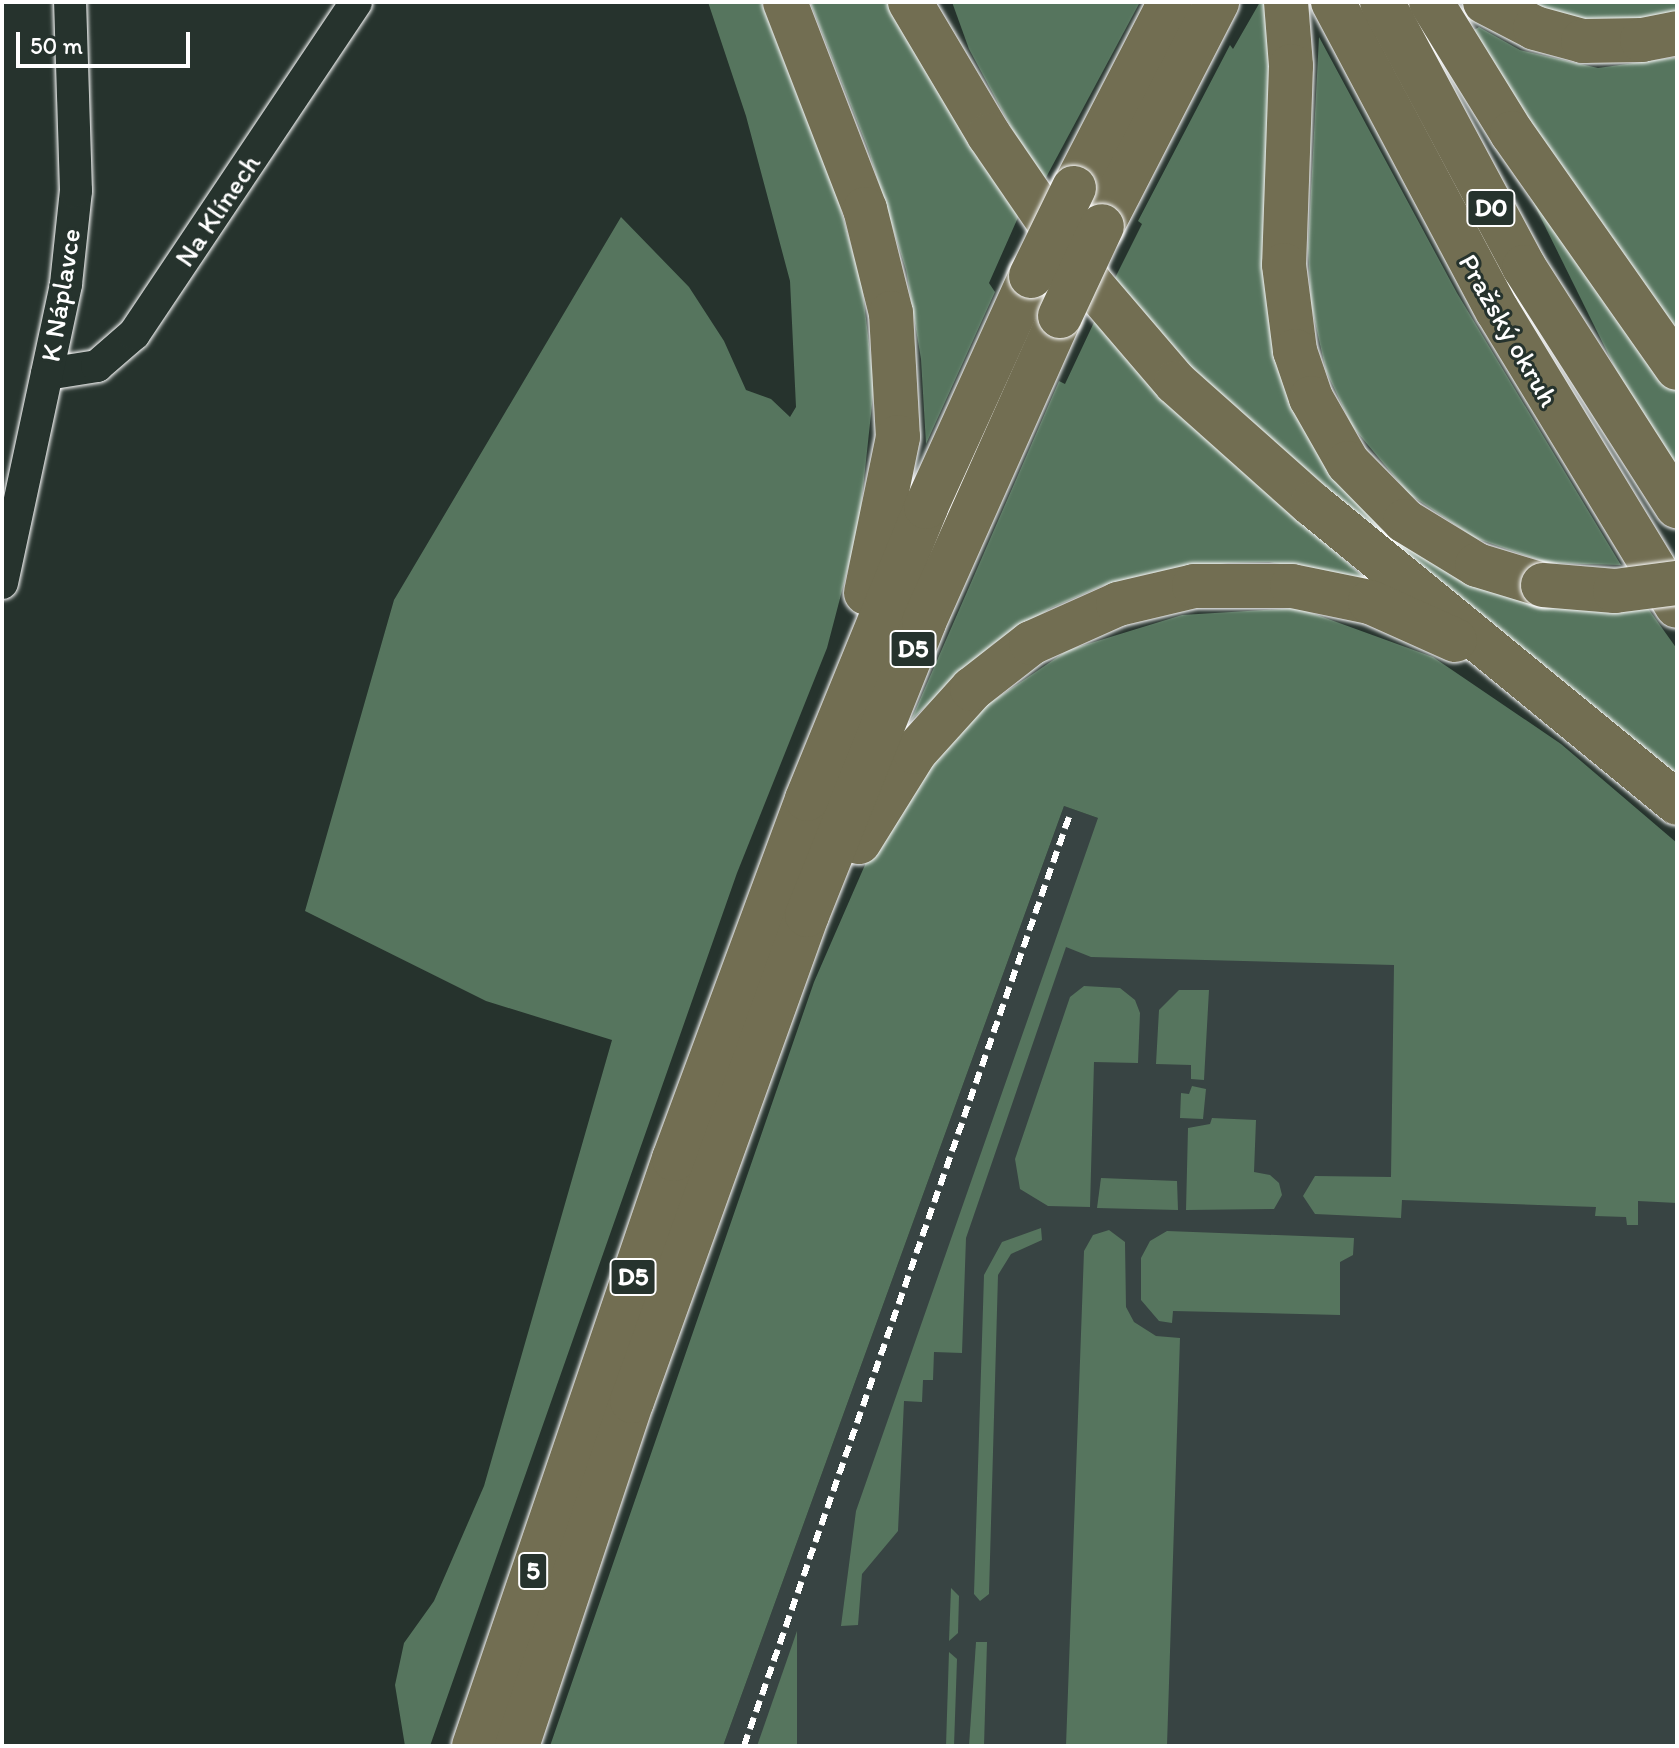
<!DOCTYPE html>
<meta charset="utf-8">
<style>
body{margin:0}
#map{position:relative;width:1679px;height:1748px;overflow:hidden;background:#26332d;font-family:Itim,sans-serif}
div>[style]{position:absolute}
.built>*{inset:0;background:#384443}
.green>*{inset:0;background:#56755e}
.roads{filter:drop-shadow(0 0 2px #fff) drop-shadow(0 0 2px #fff)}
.minor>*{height:32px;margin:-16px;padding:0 16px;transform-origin:16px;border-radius:16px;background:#26332d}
.highway>*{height:44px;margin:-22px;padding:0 22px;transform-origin:22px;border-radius:22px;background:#726e52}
.rail>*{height:6px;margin-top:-3px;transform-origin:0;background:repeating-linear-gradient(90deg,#fff 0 12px,transparent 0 18px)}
.bridges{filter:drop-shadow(0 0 2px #fff) drop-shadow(0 0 2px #fff)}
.highway-bridge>*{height:44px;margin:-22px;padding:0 22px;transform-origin:22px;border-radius:22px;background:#726e52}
span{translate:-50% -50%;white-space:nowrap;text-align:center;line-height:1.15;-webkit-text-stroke:6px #26332d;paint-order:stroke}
.shield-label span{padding:2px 6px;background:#26332d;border:2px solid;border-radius:6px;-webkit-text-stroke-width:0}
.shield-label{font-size:26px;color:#fff;font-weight:700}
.street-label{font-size:28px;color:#fff}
.frame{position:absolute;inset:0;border:4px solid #fff;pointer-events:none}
.scale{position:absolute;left:16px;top:32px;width:174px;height:36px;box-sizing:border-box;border:4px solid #fff;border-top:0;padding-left:10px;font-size:24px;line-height:28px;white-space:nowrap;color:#fff;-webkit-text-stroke:6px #26332d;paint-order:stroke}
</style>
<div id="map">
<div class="built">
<i style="clip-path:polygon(1064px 806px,1098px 818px,1677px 892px,1677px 1746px,723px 1746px)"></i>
</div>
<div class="green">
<i style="clip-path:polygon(708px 2px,761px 2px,839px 203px,862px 285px,874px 386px,859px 526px,827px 648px,737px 873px,430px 1746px,405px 1746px,395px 1685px,404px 1643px,434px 1601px,484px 1486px,612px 1040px,486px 1001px,305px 911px,394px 600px,621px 217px,689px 287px,724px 341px,746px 390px,771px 399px,790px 417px,796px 407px,790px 281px,746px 116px)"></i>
<i style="clip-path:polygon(810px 2px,897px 2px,1020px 213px,989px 283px,995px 292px,926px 444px,921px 359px,906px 270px,868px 149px)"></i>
<i style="clip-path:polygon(952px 2px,1140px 2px,1042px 185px,969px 49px)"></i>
<i style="clip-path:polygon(1260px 2px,1270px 2px,1280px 337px,1413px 541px,1645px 604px,1677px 649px,1677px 782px,1306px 489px,1111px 286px,1142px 224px,1138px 221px,1230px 45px,1233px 49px)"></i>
<i style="clip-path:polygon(1502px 2px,1677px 2px,1677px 22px,1641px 31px)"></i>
<i style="clip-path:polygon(1479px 27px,1520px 50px,1598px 68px,1677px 57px,1677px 342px,1469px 33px)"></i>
<i style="clip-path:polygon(1319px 37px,1457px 293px,1621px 565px,1547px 563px,1475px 538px,1409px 494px,1352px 426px,1326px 371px,1311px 304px,1308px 248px)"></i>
<i style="clip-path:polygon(1531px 198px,1677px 381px,1677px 469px,1629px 396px)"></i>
<i style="clip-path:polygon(1097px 316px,1191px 424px,1366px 579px,1269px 562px,1228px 563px,1148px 574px,1102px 586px,1051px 608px,993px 644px,911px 720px,1059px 381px,1065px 384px)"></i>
<i style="clip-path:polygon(1298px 608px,1433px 657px,1561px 744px,1677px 843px,1677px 1203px,1638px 1201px,1638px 1225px,1627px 1225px,1626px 1217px,1595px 1216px,1596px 1207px,1402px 1200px,1401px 1218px,1315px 1214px,1303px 1196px,1315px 1176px,1391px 1177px,1394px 965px,1091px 957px,1066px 947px,966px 1238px,962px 1353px,934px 1352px,933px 1380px,923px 1380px,922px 1402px,904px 1401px,898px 1531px,862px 1574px,858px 1625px,841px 1626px,856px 1511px,1098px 818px,1064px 806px,723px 1746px,550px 1746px,814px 982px,878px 835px,966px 719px,1068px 650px,1182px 615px)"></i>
<i style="clip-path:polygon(1084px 986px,1120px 988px,1135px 1000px,1140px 1013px,1138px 1063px,1094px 1062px,1090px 1207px,1048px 1206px,1020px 1189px,1015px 1159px,1070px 997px)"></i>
<i style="clip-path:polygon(1179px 990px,1209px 990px,1204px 1080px,1191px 1079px,1191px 1065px,1156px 1064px,1159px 1010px)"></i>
<i style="clip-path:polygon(1192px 1086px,1206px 1089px,1203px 1119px,1180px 1118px,1181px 1093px,1189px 1094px)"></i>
<i style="clip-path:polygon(1212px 1118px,1256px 1120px,1254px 1172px,1270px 1175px,1279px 1183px,1282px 1195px,1274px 1209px,1186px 1210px,1188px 1128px,1210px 1124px)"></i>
<i style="clip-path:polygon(1101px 1178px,1177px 1181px,1178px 1210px,1097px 1208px)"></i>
<i style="clip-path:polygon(1041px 1228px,1042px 1240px,1011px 1254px,998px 1275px,989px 1594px,980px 1601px,974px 1594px,984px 1275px,1002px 1242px)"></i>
<i style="clip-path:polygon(1109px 1230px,1125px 1242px,1126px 1307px,1134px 1322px,1156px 1336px,1180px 1338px,1167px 1746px,1066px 1746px,1084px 1251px,1093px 1235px)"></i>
<i style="clip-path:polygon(1167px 1231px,1354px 1238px,1353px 1255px,1340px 1262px,1340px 1315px,1173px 1311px,1172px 1323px,1159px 1321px,1141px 1300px,1141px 1258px,1150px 1241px)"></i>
<i style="clip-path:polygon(951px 1588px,959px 1596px,958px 1633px,949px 1641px)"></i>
<i style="clip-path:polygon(797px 1631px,797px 1746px,757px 1746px)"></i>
<i style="clip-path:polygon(976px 1642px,987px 1642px,984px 1746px,969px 1746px)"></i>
<i style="clip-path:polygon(949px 1652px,957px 1659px,954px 1746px,946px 1746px)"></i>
</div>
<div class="roads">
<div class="minor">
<i style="left:47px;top:374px;width:51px;rotate:-9.1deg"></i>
<i style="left:97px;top:366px;width:49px;rotate:-40.9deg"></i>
<i style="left:134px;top:334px;width:399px;rotate:-56.2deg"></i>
<i style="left:2px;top:583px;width:306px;rotate:-77.9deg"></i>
<i style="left:66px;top:284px;width:94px;rotate:-83.9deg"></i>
<i style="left:76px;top:191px;width:189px;rotate:-91.8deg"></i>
</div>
<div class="highway">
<i style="left:785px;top:2px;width:222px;rotate:68.9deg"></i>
<i style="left:865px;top:209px;width:107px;rotate:76deg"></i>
<i style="left:891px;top:313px;width:124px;rotate:86.8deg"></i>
<i style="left:898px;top:437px;width:159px;rotate:101.6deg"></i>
<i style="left:910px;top:2px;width:155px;rotate:59.3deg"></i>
<i style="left:989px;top:135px;width:181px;rotate:55.6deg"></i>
<i style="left:1091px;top:284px;width:130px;rotate:49.4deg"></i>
<i style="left:1176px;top:383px;width:182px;rotate:41.7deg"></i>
<i style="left:1312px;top:504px;width:472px;rotate:39.3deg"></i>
<i style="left:1286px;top:2px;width:64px;rotate:85.5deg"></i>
<i style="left:1291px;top:66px;width:199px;rotate:92deg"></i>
<i style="left:1284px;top:265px;width:87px;rotate:82.7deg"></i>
<i style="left:1295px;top:351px;width:50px;rotate:71.2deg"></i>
<i style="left:1311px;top:398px;width:75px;rotate:60.4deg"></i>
<i style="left:1348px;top:463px;width:81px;rotate:45.5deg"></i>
<i style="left:1405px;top:521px;width:84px;rotate:31.4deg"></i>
<i style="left:1477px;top:565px;width:69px;rotate:16.9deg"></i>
<i style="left:1333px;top:2px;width:349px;rotate:62deg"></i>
<i style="left:1497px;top:310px;width:346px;rotate:58.7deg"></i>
<i style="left:1382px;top:2px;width:301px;rotate:61.8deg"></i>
<i style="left:1524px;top:267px;width:284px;rotate:57.4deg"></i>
<i style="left:1431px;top:2px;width:154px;rotate:58.3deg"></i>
<i style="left:1512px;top:133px;width:287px;rotate:54.9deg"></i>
<i style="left:1485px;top:2px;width:56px;rotate:27.5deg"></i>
<i style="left:1535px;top:28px;width:50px;rotate:15.2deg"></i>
<i style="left:1583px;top:41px;width:59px;rotate:-1deg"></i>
<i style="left:1642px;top:40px;width:36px;rotate:-11deg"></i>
<i style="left:1074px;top:188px;width:209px;rotate:-62.7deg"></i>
<i style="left:1102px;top:226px;width:252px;rotate:-62.8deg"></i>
<i style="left:859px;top:842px;width:106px;rotate:-58.1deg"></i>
<i style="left:915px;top:752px;width:85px;rotate:-47.9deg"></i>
<i style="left:972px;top:689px;width:75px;rotate:-37.9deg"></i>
<i style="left:1031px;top:643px;width:95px;rotate:-24.1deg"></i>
<i style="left:1118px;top:604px;width:78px;rotate:-13.3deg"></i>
<i style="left:1194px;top:586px;width:98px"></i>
<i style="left:1292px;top:586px;width:80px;rotate:11.6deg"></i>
<i style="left:1370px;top:602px;width:93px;rotate:24.1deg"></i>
<i style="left:474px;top:1746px;width:620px;rotate:-71.19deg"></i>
<i style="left:674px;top:1159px;width:384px;rotate:-69.7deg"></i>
<i style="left:807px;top:799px;width:315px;rotate:-67.8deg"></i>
<i style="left:926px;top:507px;width:254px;rotate:-65.6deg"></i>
<i style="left:517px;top:1746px;width:364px;rotate:-71.6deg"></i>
<i style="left:632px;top:1401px;width:517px;rotate:-70.2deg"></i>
<i style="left:807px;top:915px;width:315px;rotate:-68.2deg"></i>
<i style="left:924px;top:622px;width:335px;rotate:-66deg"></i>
</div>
</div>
<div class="rail">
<i style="left:744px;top:1746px;width:987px;rotate:-70.72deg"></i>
</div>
<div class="bridges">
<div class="highway-bridge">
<i style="left:1031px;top:276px;width:98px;rotate:-64deg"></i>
<i style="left:1060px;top:316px;width:99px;rotate:-65deg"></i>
<i style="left:1543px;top:585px;width:72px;rotate:4.8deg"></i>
<i style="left:1615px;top:591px;width:63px;rotate:-7.4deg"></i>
</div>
</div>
<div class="shield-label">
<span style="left:1491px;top:208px">D0</span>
<span style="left:913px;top:649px">D5</span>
<span style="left:633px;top:1277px">D5</span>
<span style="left:533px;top:1571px">5</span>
</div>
<div class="street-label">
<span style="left:217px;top:210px;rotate:-56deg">Na Klínech</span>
<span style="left:60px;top:295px;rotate:-81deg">K Náplavce</span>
<span style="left:1509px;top:330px;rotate:60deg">Pražský okruh</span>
</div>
<div class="frame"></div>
<div class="scale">50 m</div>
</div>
